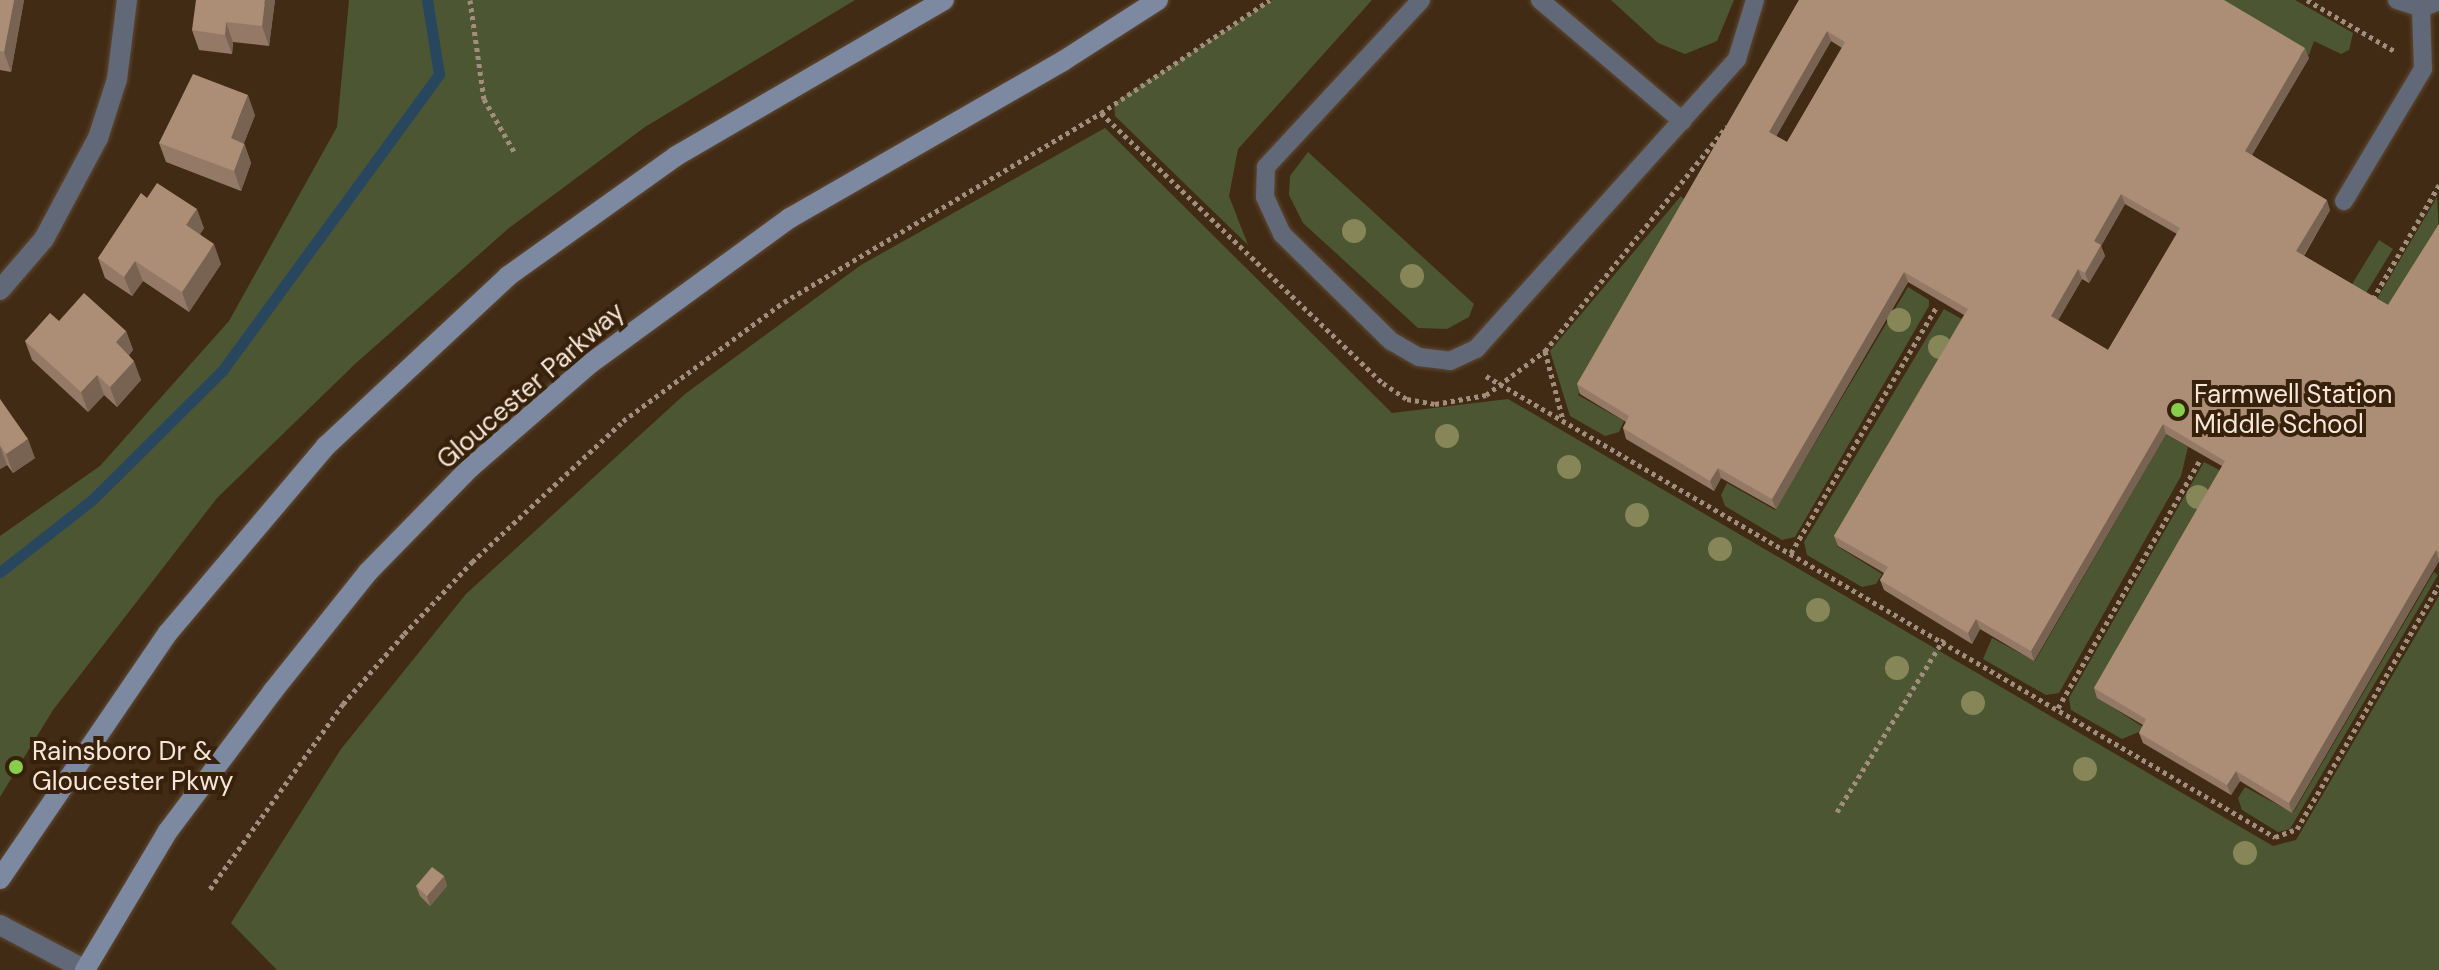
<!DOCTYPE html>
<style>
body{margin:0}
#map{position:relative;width:2439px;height:970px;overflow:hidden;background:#422b14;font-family:"DM Sans",sans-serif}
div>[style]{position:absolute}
.green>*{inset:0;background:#4d5633}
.stream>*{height:11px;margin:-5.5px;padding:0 5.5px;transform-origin:5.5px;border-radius:5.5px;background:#28475f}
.path>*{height:5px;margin-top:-2.5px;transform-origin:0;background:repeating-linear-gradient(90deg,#a18e7c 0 4px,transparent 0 8px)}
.roads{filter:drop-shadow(0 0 2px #5f4934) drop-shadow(0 0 2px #5f4934)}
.lane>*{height:18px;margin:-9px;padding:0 9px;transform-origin:9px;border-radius:9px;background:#616978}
.street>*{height:20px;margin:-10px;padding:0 10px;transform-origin:10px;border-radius:10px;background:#616978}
.secondary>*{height:20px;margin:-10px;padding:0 10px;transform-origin:10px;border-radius:10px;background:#7c89a0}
.trees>*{width:24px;height:24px;margin:-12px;border-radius:50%;background:#878659}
.wall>*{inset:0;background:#947a66}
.shaded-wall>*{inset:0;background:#786353}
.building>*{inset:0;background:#ac8e77}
.dots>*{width:22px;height:22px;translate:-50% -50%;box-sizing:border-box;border:4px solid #37210a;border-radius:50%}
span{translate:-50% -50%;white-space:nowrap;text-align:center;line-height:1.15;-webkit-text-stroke:8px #37210a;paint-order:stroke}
.street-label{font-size:26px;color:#f5e6d9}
.poi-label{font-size:26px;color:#f5e6d9}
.left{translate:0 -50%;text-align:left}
</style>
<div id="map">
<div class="green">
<i style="clip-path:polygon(349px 0,855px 0,645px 127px,509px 228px,355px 364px,217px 498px,53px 710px,0 797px,0 536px,100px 466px,229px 321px,337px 127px)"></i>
<i style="clip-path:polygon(1272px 0,1372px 0,1238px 149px,1229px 196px,1248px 245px,1115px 116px,1114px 103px)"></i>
<i style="clip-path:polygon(1611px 0,1734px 0,1717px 41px,1685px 54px,1658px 43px)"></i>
<i style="clip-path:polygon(2213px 0,2295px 0,2353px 33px,2349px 50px,2341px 54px,2314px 41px,2309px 55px)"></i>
<i style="clip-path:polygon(1105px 128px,1392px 413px,1508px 399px,2273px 846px,2296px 840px,2439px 596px,2439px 970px,277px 970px,231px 923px,341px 749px,466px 594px,685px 394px,861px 265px)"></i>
<i style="clip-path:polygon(1308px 152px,1474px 304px,1469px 317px,1447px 329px,1418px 328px,1303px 223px,1289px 195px,1290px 176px)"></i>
<i style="clip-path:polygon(1681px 196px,1690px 206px,1578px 395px,1624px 421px,1619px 432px,1605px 436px,1570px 416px,1550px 351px)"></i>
<i style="clip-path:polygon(2437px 197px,2439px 235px,2392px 315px,2374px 304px)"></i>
<i style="clip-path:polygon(2379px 240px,2393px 249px,2363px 298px,2349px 289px)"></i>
<i style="clip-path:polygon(1908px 287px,1929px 300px,1929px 306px,1795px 537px,1782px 540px,1725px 506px,1721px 495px,1727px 483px,1775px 510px)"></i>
<i style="clip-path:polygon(1944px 309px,1967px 322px,1837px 546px,1882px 574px,1876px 584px,1862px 587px,1807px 555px,1804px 542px)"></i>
<i style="clip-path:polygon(2166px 434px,2188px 447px,2181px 476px,2059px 693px,2046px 695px,1983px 659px,1992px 638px,2035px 661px)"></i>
<i style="clip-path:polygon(2204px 462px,2225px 473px,2097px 697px,2146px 729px,2122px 739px,2071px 710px,2069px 698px)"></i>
<i style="clip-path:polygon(2434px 572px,2438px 575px,2290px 829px,2278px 832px,2242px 810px,2238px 798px,2245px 787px,2293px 813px)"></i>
</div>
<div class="stream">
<i style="left:0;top:572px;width:118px;rotate:-38.1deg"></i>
<i style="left:93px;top:499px;width:182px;rotate:-44.8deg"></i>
<i style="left:222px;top:371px;width:368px;rotate:-53.8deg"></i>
<i style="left:439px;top:74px;width:75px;rotate:-99.2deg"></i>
</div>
<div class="path">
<i style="left:470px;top:0;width:100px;rotate:82deg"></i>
<i style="left:484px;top:99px;width:64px;rotate:60.3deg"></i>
<i style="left:2307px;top:0;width:103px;rotate:30.3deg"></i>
<i style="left:1101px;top:113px;width:390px;rotate:43.8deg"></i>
<i style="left:1383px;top:383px;width:29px;rotate:34deg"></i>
<i style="left:1407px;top:399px;width:28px;rotate:10deg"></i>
<i style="left:1435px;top:404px;width:52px;rotate:-10deg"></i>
<i style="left:1486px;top:395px;width:74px;rotate:-36.7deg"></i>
<i style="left:1545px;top:351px;width:289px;rotate:-51deg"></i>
<i style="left:2373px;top:299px;width:132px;rotate:-59.9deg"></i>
<i style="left:1545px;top:351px;width:71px;rotate:75.4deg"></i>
<i style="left:1486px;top:376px;width:914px;rotate:30.3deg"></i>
<i style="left:2275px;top:837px;width:23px;rotate:-20deg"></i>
<i style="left:2297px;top:829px;width:282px;rotate:-59.8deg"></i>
<i style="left:1791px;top:553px;width:287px;rotate:-59.4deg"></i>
<i style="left:2058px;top:708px;width:284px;rotate:-60.2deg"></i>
<i style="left:1837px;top:812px;width:203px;rotate:-58.3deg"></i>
<i style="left:210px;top:889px;width:228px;rotate:-54.3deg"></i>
<i style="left:343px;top:704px;width:93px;rotate:-48.9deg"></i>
<i style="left:404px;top:634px;width:99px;rotate:-46.6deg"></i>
<i style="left:472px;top:562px;width:207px;rotate:-43deg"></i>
<i style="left:623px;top:421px;width:200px;rotate:-36.5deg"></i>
<i style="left:784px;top:302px;width:369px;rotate:-30.8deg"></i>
<i style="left:1101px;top:113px;width:203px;rotate:-33.8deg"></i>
</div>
<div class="roads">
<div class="lane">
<i style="left:1421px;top:0;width:228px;rotate:132.9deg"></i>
<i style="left:1266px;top:167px;width:30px;rotate:92deg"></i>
<i style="left:1265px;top:197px;width:41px;rotate:65.3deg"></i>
<i style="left:1282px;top:234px;width:153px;rotate:44.5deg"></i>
<i style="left:1391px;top:341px;width:32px;rotate:30deg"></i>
<i style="left:1419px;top:357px;width:31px;rotate:7deg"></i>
<i style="left:1450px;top:361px;width:29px;rotate:-25deg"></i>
<i style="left:1476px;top:349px;width:390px;rotate:-48deg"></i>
<i style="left:1737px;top:59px;width:62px;rotate:-73deg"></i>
<i style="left:1540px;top:0;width:187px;rotate:40.4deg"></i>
<i style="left:2397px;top:0;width:25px;rotate:18deg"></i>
<i style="left:2421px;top:8px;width:19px;rotate:-21deg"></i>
<i style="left:2344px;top:201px;width:154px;rotate:-59.1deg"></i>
<i style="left:2423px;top:69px;width:61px;rotate:-91.9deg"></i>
</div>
<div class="street">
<i style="left:0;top:290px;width:67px;rotate:-49.2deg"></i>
<i style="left:44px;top:239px;width:115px;rotate:-61.9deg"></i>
<i style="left:98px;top:138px;width:62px;rotate:-72.1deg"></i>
<i style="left:117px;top:79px;width:80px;rotate:-82.8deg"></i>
<i style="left:0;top:925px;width:96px;rotate:27.9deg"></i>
</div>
<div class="secondary">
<i style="left:0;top:879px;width:298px;rotate:-55.7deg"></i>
<i style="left:168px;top:633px;width:245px;rotate:-49.8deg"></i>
<i style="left:326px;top:446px;width:249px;rotate:-43deg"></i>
<i style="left:508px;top:276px;width:206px;rotate:-35.5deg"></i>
<i style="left:676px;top:156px;width:310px;rotate:-30.2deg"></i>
<i style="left:85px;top:970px;width:162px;rotate:-59.2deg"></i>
<i style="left:168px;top:831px;width:175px;rotate:-53.1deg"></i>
<i style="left:273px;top:691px;width:152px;rotate:-51.4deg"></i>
<i style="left:368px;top:572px;width:146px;rotate:-45.6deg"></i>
<i style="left:470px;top:468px;width:160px;rotate:-41deg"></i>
<i style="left:591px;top:363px;width:246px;rotate:-36.1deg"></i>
<i style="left:790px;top:218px;width:315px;rotate:-29.9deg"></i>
<i style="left:1063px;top:61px;width:113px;rotate:-32.7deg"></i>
</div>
</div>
<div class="trees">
<i style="left:1354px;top:231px"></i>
<i style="left:1412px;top:276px"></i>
<i style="left:1899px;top:320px"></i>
<i style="left:1940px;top:347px"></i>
<i style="left:1447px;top:436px"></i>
<i style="left:1569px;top:467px"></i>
<i style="left:2198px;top:497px"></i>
<i style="left:1637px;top:515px"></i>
<i style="left:1720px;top:549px"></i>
<i style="left:1818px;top:610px"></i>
<i style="left:1897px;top:668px"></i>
<i style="left:1973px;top:703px"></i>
<i style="left:2085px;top:769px"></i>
<i style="left:2245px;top:853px"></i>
</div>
<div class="wall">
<i style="clip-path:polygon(0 0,24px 0,11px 72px,0 70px)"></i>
<i style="clip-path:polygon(275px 0,269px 46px,233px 42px,232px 54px,199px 50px,192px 30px)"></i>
<i style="clip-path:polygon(evenodd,1799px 0,2309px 58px,2252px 155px,2330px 210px,2304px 256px,2388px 305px,2439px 224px,2439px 561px,2292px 813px,2240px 781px,2231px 795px,2143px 743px,2139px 733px,2143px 725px,2097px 698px,2094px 688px,2222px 466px,2166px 434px,2034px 661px,1980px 629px,1972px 644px,1884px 590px,1880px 580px,1884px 573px,1838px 546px,1834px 536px,1964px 315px,1908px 282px,1776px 509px,1721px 478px,1714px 491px,1626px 439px,1623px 428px,1626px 422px,1580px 394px,1577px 384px,1799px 0,1831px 41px,1842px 48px,1787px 142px,1776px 136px,1831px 41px,1799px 0,2125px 204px,2177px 234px,2108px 350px,2058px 320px,2082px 279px,2089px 283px,2105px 256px,2101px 246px,2125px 204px)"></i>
<i style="clip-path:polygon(255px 115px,244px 143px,251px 163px,241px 191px,166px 162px,159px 143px)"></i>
<i style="clip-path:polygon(147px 198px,204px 228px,200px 234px,221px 264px,189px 312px,143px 281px,132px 296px,105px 278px,98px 258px)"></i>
<i style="clip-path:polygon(59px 321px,126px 331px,133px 350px,129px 355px,141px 380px,117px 407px,104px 395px,88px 412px,32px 360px,25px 341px)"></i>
<i style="clip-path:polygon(0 399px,35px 458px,13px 473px,7px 465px,0 469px)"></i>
<i style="clip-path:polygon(444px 876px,447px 886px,430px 906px,420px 896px,416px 886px)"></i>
</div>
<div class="shaded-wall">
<i style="clip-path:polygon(14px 0,24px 0,11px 72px,4px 52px)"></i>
<i style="clip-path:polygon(265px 0,275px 0,269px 46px,262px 26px)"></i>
<i style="clip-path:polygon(226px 22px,233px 42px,232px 54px,225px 35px)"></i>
<i style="clip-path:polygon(1827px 31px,1831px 41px,1773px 142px,1769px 132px)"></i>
<i style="clip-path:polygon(2305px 48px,2309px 58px,2248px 161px,2245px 151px)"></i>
<i style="clip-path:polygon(248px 95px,255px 115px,238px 158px,231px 138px)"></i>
<i style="clip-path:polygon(244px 144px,251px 163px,241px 191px,234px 171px)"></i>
<i style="clip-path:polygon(2121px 194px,2125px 204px,2101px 246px,2105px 256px,2089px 283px,2085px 273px,2094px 241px)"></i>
<i style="clip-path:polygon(2327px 200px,2330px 210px,2300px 261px,2296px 251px)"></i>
<i style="clip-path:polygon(197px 209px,204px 228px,193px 244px,186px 225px)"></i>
<i style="clip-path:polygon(214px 244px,221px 264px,189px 312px,182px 292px)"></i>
<i style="clip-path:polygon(135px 261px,143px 281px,132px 296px,124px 277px)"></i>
<i style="clip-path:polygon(2078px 269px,2082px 279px,2055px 326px,2051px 316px)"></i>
<i style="clip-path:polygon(1904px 272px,1908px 282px,1776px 509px,1772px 499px)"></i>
<i style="clip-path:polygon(126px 331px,133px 350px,123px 362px,116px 342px)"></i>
<i style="clip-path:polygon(134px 361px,141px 380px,117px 407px,110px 387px)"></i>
<i style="clip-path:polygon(97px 375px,104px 395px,88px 412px,81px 392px)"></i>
<i style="clip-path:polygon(2163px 424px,2166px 434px,2034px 661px,2031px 651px)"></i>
<i style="clip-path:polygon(28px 439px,35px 458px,13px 473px,6px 454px)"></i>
<i style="clip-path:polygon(0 446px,7px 465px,0 469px)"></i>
<i style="clip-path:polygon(1718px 468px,1721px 478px,1714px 491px,1710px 481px)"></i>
<i style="clip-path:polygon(2436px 550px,2439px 561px,2292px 813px,2289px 803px)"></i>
<i style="clip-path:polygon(1976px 619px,1980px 629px,1972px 644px,1968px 633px)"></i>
<i style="clip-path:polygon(2236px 771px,2240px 781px,2231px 795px,2227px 785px)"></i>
<i style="clip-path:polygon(444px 876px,447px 886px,430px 906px,427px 896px)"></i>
</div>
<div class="building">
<i style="clip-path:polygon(0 0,14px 0,4px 52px,0 51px)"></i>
<i style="clip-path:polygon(196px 0,265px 0,262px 26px,226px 22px,225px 35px,192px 30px)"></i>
<i style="clip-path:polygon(evenodd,1799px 0,2224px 0,2305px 48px,2245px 151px,2327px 200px,2296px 251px,2388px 305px,2439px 224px,2439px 552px,2436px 550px,2289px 803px,2236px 771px,2227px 785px,2139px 733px,2146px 719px,2094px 688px,2225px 461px,2163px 424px,2031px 651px,1976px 619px,1968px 633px,1880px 580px,1888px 567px,1834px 536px,1968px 309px,1904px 272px,1772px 499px,1718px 468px,1710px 481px,1623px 428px,1629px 416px,1577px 384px,1799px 0,1827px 31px,1845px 42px,1787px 142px,1769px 132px,1827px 31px,1799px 0,2121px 194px,2180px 228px,2108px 350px,2051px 316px,2078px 269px,2085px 273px,2101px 245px,2094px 241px,2121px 194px)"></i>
<i style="clip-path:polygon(193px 74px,248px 95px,231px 138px,244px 144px,234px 171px,159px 143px)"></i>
<i style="clip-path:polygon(157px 183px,197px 209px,186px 225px,214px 244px,182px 292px,135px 261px,124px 277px,98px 258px,141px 193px,147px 198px)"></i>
<i style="clip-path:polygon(84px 293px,126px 331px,116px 342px,134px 361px,110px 387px,97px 375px,81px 392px,25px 341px,50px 313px,59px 321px)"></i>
<i style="clip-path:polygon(0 399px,28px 439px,6px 454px,0 445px)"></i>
<i style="clip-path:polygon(432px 867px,444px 876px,427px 896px,416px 886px)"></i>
</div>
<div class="dots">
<i style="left:2178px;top:410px;background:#87cf4a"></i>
<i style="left:16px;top:767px;background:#87cf4a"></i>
</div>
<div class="street-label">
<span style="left:531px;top:386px;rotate:-41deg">Gloucester Parkway</span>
</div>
<div class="poi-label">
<span class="left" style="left:2194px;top:410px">Farmwell Station<br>Middle School</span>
<span class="left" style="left:32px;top:767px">Rainsboro Dr &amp;<br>Gloucester Pkwy</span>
</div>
</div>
